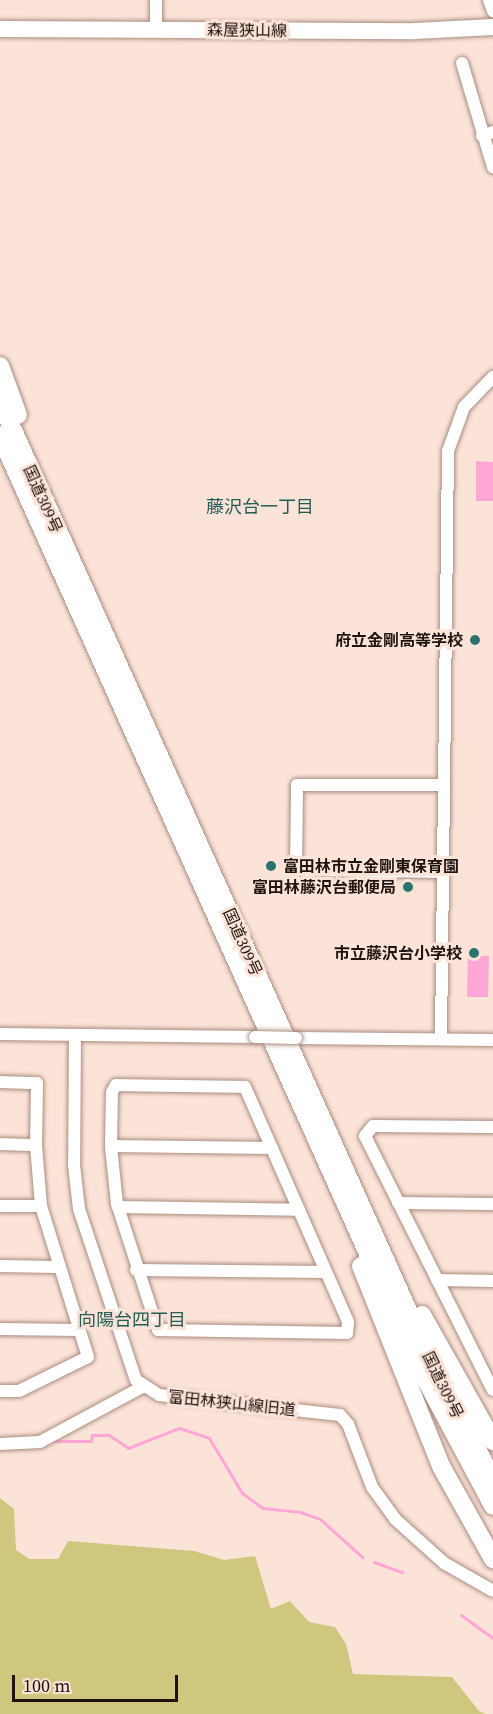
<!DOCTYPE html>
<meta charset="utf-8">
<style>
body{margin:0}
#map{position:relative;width:493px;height:1714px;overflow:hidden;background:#fce3d8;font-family:"Source Serif 4","Noto Sans JP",serif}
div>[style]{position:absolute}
.green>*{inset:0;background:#d0c77f}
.water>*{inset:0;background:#fea6d6}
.stream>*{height:3px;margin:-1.5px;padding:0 1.5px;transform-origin:1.5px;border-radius:1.5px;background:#fea6d6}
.roads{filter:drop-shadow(0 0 2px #aa8d81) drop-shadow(0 0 2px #aa8d81)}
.minor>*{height:12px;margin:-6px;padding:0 6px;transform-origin:6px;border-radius:6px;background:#fff}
.major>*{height:16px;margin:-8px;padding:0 8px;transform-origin:8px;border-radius:8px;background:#fff}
.highway>*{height:18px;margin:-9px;padding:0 9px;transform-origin:9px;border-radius:9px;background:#fff}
.bridges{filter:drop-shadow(0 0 2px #aa8d81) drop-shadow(0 0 2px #aa8d81)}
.minor-bridge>*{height:12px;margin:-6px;padding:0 6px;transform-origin:6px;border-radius:6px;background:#fff}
.dots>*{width:16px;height:16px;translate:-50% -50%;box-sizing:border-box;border:3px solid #fce3d8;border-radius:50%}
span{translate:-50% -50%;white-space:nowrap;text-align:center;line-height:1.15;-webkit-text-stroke:6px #fce3d8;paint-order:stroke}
.street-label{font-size:16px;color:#1e140f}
.poi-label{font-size:16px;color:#1e140f;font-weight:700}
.right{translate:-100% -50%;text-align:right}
.left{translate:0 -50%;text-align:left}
.neighbourhood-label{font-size:18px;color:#245e59}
.scale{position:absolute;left:12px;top:1675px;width:166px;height:27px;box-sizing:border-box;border:3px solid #1e140f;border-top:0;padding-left:8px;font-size:18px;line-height:21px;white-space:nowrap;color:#1e140f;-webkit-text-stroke:4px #fce3d8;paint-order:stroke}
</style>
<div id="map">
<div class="green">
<i style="clip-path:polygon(0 1498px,14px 1509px,16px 1550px,29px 1559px,58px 1559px,68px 1541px,194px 1551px,224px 1560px,255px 1556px,271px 1609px,290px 1601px,309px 1622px,335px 1627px,346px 1644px,353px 1674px,452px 1677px,479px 1711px,486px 1714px,0 1714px)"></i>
</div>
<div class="water">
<i style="clip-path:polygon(476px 461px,493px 462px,493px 501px,476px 501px)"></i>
<i style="clip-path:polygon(468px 956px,489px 956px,488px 997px,467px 997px)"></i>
</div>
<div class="stream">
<i style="left:52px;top:1441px;width:39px"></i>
<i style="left:91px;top:1441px;width:6px;rotate:-81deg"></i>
<i style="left:92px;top:1435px;width:17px"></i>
<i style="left:109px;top:1435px;width:23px;rotate:34deg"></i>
<i style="left:128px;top:1448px;width:55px;rotate:-21.4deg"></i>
<i style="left:179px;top:1428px;width:32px;rotate:18deg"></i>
<i style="left:209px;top:1438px;width:64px;rotate:59deg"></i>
<i style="left:242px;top:1493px;width:26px;rotate:36deg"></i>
<i style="left:263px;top:1508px;width:37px;rotate:6deg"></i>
<i style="left:300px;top:1512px;width:21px;rotate:19deg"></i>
<i style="left:320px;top:1519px;width:57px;rotate:42.1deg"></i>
<i style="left:374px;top:1562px;width:30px;rotate:20deg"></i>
<i style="left:461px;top:1615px;width:39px;rotate:36deg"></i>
</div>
<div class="roads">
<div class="minor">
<i style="left:489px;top:0;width:12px;rotate:70deg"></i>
<i style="left:156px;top:29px;width:29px;rotate:-90deg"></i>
<i style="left:462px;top:63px;width:109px;rotate:73.4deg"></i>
<i style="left:482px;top:136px;width:12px;rotate:-20deg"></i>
<i style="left:443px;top:872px;width:147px;rotate:-179.2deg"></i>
<i style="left:296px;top:870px;width:85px;rotate:-89.3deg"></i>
<i style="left:297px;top:785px;width:147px"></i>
<i style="left:0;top:1034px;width:255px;rotate:0.7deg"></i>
<i style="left:75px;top:1035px;width:130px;rotate:90.4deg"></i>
<i style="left:74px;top:1165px;width:44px;rotate:83.5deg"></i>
<i style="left:79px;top:1209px;width:180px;rotate:71.6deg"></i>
<i style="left:136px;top:1380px;width:27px;rotate:33deg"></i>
<i style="left:159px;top:1395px;width:182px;rotate:6.3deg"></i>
<i style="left:340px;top:1415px;width:12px;rotate:48deg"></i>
<i style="left:348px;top:1424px;width:67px;rotate:69.1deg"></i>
<i style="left:372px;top:1487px;width:39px;rotate:54deg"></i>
<i style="left:395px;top:1519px;width:66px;rotate:41.9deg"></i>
<i style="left:444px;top:1563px;width:56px;rotate:29.7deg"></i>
<i style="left:296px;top:1038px;width:197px;rotate:0.6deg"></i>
<i style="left:441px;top:1039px;width:588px;rotate:-89.32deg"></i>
<i style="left:448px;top:451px;width:47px;rotate:-70deg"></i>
<i style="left:464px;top:407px;width:42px;rotate:-46deg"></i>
<i style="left:0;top:1082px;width:37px;rotate:2deg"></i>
<i style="left:37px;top:1083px;width:62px;rotate:90.9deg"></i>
<i style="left:36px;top:1145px;width:61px;rotate:85.3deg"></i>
<i style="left:41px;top:1206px;width:158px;rotate:72.7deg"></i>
<i style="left:88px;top:1357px;width:77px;rotate:153.8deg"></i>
<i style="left:19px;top:1391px;width:19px;rotate:180deg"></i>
<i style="left:116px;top:1085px;width:129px;rotate:0.9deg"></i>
<i style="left:245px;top:1087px;width:257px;rotate:66.3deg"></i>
<i style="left:348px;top:1322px;width:11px;rotate:95deg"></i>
<i style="left:347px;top:1333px;width:189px;rotate:-179.1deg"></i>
<i style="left:158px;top:1330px;width:133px;rotate:-108deg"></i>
<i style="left:117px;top:1204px;width:57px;rotate:-96deg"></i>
<i style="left:111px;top:1147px;width:55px;rotate:-89deg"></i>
<i style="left:112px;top:1092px;width:8px;rotate:-60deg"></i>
<i style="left:493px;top:1127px;width:120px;rotate:-179.5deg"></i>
<i style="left:373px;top:1126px;width:13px;rotate:129deg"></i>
<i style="left:365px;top:1136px;width:284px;rotate:63.3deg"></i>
<i style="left:0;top:1144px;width:36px;rotate:2deg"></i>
<i style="left:111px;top:1146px;width:161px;rotate:0.7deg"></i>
<i style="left:398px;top:1203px;width:95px;rotate:0.6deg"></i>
<i style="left:0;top:1206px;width:41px"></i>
<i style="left:118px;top:1207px;width:181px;rotate:0.9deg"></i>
<i style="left:0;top:1266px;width:57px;rotate:1deg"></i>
<i style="left:136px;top:1270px;width:189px;rotate:0.6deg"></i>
<i style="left:437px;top:1280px;width:56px;rotate:1deg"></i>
<i style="left:0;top:1329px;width:79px;rotate:0.7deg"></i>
<i style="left:0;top:1444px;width:40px;rotate:-2.9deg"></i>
<i style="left:40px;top:1442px;width:116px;rotate:-28.3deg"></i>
</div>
<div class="major">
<i style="left:0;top:29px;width:415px;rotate:0.3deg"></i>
<i style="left:415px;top:31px;width:78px;rotate:-2.9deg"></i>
</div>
<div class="highway">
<i style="left:0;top:366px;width:52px;rotate:69.8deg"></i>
<i style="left:0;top:401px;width:1021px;rotate:65.84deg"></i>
<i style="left:418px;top:1333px;width:165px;rotate:63deg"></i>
<i style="left:0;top:435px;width:1024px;rotate:65.79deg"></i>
<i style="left:420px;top:1369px;width:155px;rotate:61.9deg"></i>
<i style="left:361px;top:1266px;width:215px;rotate:68.2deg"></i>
<i style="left:441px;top:1466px;width:107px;rotate:60.8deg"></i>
<i style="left:422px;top:1315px;width:145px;rotate:60.6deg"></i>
</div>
</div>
<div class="bridges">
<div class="minor-bridge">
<i style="left:255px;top:1037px;width:41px;rotate:1.4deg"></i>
</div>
</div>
<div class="dots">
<i style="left:475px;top:640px;background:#2b746e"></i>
<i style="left:271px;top:866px;background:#2b746e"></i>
<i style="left:408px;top:887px;background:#2b746e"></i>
<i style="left:474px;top:953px;background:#2b746e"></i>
</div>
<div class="street-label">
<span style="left:247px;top:30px;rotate:1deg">森屋狭山線</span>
<span style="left:43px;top:499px;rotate:66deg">国道309号</span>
<span style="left:243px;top:942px;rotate:66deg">国道309号</span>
<span style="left:443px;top:1385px;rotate:64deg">国道309号</span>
<span style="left:232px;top:1403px;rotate:6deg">富田林狭山線旧道</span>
</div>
<div class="poi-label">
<span class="right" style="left:463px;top:640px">府立金剛高等学校</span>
<span class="left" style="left:283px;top:866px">富田林市立金剛東保育園</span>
<span class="right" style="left:396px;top:887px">富田林藤沢台郵便局</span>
<span class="right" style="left:462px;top:953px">市立藤沢台小学校</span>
</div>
<div class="neighbourhood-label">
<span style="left:260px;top:507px">藤沢台一丁目</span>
<span style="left:132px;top:1320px">向陽台四丁目</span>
</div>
<div class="scale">100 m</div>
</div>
